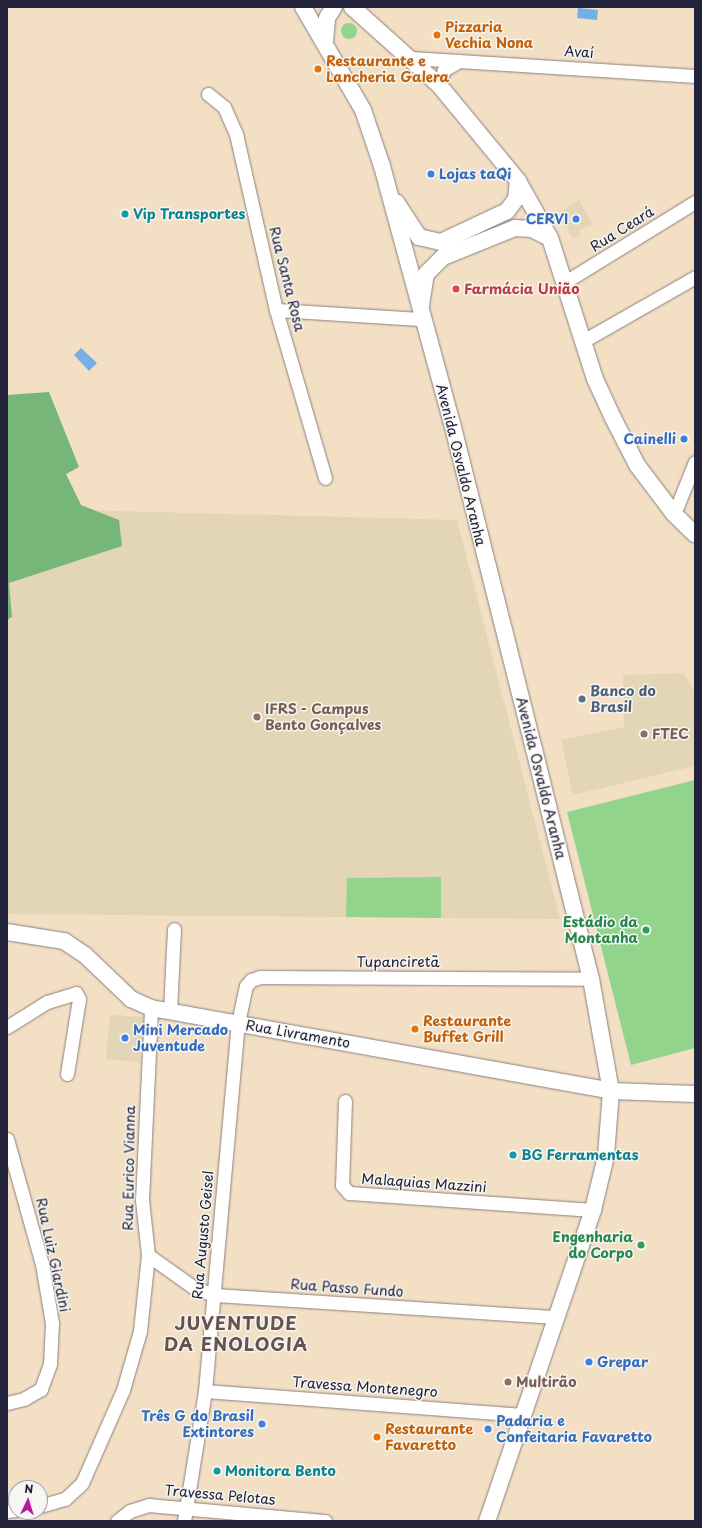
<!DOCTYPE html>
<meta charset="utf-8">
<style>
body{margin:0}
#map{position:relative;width:702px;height:1528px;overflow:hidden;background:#f3dfc4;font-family:"Playpen Sans",sans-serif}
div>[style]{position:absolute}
.built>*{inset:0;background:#e2d6b7}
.green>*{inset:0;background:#93d48c}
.round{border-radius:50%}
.forest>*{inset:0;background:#76b678}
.water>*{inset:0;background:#74b0e5}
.roads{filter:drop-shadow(0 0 1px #8a8080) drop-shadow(0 0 1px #8a8080)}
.minor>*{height:13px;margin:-6.5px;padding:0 6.5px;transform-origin:6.5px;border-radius:6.5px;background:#fff}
.major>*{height:16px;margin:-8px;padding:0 8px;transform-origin:8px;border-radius:8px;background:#fff}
.dots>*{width:11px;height:11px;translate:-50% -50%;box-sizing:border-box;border:2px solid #f6f6f2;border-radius:50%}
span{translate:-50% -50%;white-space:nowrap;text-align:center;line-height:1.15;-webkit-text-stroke:3px #f6f6f2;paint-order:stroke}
.food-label{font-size:14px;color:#c56008;font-weight:700}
.left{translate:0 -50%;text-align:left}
.street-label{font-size:14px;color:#22223b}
.shop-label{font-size:14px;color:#366cbe;font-weight:700}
.right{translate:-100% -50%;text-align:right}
.culture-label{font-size:14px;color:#0d838f;font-weight:700}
.health-label{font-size:14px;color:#be3a42;font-weight:700}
.service-label{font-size:14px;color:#4e5e75;font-weight:700}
.education-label{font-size:14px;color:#785e54;font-weight:700}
.leisure-label{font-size:14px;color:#27864d;font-weight:700}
.district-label{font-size:18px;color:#66534f;font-weight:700;letter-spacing:1px}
.frame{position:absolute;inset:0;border:8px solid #22223b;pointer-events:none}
.north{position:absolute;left:8px;top:1480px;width:40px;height:40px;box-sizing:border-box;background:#f6f6f2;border:1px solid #a1a1a9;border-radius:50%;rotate:4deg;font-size:11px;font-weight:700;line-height:16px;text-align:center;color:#22223b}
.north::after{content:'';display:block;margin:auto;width:14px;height:18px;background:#b5179e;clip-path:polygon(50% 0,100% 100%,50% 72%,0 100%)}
</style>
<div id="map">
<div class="built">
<i style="clip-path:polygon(579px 200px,593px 225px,579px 230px,580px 236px,573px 239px,559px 213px)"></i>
<i style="clip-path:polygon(7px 508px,457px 520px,560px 919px,7px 914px)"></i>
<i style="clip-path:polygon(684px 673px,695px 692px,695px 766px,573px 795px,561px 740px,624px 727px,623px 675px)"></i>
<i style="clip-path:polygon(110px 1015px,143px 1017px,139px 1062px,106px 1059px)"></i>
</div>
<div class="green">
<i class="round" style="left:341px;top:23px;width:16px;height:16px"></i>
<i style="clip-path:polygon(695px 780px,695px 1048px,631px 1065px,567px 812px)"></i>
<i style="clip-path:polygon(441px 877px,441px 918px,346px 917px,347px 878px)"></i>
</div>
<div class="forest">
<i style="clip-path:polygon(49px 392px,79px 467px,66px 474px,81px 505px,119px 520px,122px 546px,9px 583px,12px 617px,7px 620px,7px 395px)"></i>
</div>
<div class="water">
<i style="clip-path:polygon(578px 8px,598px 10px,597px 20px,577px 18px)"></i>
<i style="clip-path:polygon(81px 348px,97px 363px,89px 371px,74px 355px)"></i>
</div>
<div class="roads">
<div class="minor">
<i style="left:411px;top:58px;width:285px;rotate:3.6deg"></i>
<i style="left:439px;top:85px;width:16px;rotate:-72deg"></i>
<i style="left:444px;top:70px;width:17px;rotate:-31deg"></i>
<i style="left:208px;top:94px;width:21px;rotate:39deg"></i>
<i style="left:224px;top:107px;width:30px;rotate:66deg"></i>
<i style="left:236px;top:134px;width:180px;rotate:77.2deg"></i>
<i style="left:276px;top:310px;width:175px;rotate:73.7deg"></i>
<i style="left:565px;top:282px;width:153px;rotate:-31.6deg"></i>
<i style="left:276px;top:310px;width:145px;rotate:3.6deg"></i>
<i style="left:583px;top:341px;width:129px;rotate:-29.7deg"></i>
<i style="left:674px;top:514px;width:56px;rotate:-68deg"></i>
<i style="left:170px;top:1011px;width:82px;rotate:-87.2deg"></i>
<i style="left:7px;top:1027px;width:47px;rotate:-32deg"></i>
<i style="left:47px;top:1002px;width:30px;rotate:-17deg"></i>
<i style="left:76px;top:993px;width:7px;rotate:63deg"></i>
<i style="left:79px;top:999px;width:76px;rotate:99.1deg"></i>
<i style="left:345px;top:1101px;width:84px;rotate:92deg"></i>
<i style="left:342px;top:1185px;width:11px;rotate:49deg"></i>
<i style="left:349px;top:1193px;width:245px;rotate:4deg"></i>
<i style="left:7px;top:1139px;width:130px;rotate:74.4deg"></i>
<i style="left:42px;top:1264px;width:60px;rotate:80.4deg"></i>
<i style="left:52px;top:1323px;width:41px;rotate:92.8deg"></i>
<i style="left:50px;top:1364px;width:27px;rotate:110deg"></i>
<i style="left:41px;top:1389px;width:20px;rotate:150deg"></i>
<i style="left:24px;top:1399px;width:17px;rotate:167deg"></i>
<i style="left:148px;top:1255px;width:55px;rotate:35.4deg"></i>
<i style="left:193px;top:1287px;width:22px;rotate:21deg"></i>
<i style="left:214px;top:1295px;width:344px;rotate:3.7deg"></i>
<i style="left:205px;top:1391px;width:319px;rotate:4.3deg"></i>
<i style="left:40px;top:1506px;width:26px;rotate:-16deg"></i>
<i style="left:65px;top:1499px;width:23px;rotate:-43deg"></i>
<i style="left:82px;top:1483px;width:102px;rotate:-66.2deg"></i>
<i style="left:123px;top:1390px;width:61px;rotate:-73.9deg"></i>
<i style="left:140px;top:1331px;width:76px;rotate:-84deg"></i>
<i style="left:148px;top:1255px;width:55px;rotate:-96.2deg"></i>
<i style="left:142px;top:1200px;width:192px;rotate:-87.3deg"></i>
<i style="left:7px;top:1511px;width:9px;rotate:-6deg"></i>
<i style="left:117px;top:1521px;width:16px;rotate:-38deg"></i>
<i style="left:130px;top:1511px;width:20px;rotate:-18deg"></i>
<i style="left:149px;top:1505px;width:177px;rotate:5.2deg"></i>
<i style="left:184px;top:1521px;width:132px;rotate:-80.8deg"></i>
<i style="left:205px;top:1391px;width:369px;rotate:-84.9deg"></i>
<i style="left:238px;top:1023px;width:38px;rotate:-78deg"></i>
<i style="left:246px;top:986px;width:8px;rotate:-50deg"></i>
<i style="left:251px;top:980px;width:9px;rotate:-18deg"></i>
<i style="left:260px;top:977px;width:331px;rotate:0.3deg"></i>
</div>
<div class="major">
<i style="left:303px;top:7px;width:119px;rotate:59.8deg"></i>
<i style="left:363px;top:110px;width:59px;rotate:71.3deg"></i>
<i style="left:382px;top:166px;width:266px;rotate:74.8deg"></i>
<i style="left:452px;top:423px;width:336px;rotate:75.9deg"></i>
<i style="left:534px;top:749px;width:237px;rotate:76.1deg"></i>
<i style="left:591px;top:979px;width:114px;rotate:79.9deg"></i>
<i style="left:611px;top:1091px;width:65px;rotate:94.4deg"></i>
<i style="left:606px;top:1156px;width:56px;rotate:103.5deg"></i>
<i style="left:593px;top:1210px;width:329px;rotate:108.8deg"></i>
<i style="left:352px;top:7px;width:117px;rotate:41.9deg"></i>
<i style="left:439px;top:85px;width:124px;rotate:50.5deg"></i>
<i style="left:518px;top:181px;width:65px;rotate:60.7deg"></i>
<i style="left:550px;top:238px;width:148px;rotate:72.3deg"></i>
<i style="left:595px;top:379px;width:43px;rotate:65.2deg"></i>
<i style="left:613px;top:418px;width:53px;rotate:62.9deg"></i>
<i style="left:637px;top:465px;width:61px;rotate:52.9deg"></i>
<i style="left:674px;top:514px;width:29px;rotate:44deg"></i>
<i style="left:325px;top:42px;width:24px;rotate:-85deg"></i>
<i style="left:327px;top:18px;width:13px;rotate:-58deg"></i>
<i style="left:396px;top:202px;width:42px;rotate:56.7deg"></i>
<i style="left:419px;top:237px;width:23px;rotate:13deg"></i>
<i style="left:441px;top:242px;width:73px;rotate:-25.2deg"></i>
<i style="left:507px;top:211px;width:15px;rotate:-53deg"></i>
<i style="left:516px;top:199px;width:18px;rotate:-84deg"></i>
<i style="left:421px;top:305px;width:31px;rotate:-81deg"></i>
<i style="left:426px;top:274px;width:24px;rotate:-45deg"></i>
<i style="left:443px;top:257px;width:78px;rotate:-21.9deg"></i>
<i style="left:515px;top:228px;width:17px;rotate:3deg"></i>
<i style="left:532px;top:229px;width:20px;rotate:27deg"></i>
<i style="left:7px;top:932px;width:58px;rotate:9deg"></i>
<i style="left:64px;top:941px;width:25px;rotate:34deg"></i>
<i style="left:85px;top:955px;width:64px;rotate:43.7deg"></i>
<i style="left:131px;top:999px;width:22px;rotate:24deg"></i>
<i style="left:151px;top:1008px;width:467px;rotate:10.2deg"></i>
<i style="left:611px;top:1091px;width:84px;rotate:2deg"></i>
</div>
</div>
<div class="dots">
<i style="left:437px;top:35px;background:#e8710a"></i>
<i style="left:318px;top:69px;background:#e8710a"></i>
<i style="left:431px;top:174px;background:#3f7fe0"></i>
<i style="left:125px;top:214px;background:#0f9aa8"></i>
<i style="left:576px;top:219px;background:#3f7fe0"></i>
<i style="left:456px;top:289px;background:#e0444e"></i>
<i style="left:684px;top:439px;background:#3f7fe0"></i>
<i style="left:582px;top:699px;background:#5c6f8a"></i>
<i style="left:257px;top:717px;background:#8d6e63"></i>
<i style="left:644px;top:734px;background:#8d6e63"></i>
<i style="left:646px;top:930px;background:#2e9e5b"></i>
<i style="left:415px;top:1029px;background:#e8710a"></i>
<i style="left:125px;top:1038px;background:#3f7fe0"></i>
<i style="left:513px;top:1155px;background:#0f9aa8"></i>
<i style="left:641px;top:1245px;background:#2e9e5b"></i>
<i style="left:589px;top:1362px;background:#3f7fe0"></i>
<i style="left:508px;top:1382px;background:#8d6e63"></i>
<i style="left:262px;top:1424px;background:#3f7fe0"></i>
<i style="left:488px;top:1429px;background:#3f7fe0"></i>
<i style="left:377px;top:1437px;background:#e8710a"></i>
<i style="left:217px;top:1471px;background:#0f9aa8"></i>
</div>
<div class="food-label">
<span class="left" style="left:445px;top:35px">Pizzaria<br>Vechia Nona</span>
<span class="left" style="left:326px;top:69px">Restaurante e<br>Lancheria Galera</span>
<span class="left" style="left:423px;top:1029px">Restaurante<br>Buffet Grill</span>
<span class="left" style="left:385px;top:1437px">Restaurante<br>Favaretto</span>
</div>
<div class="street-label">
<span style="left:579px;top:52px;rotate:4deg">Avaí</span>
<span style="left:622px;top:229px;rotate:-32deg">Rua Ceará</span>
<span style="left:287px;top:279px;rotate:76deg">Rua Santa Rosa</span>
<span style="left:461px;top:465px;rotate:76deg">Avenida Osvaldo Aranha</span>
<span style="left:541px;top:778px;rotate:76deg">Avenida Osvaldo Aranha</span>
<span style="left:398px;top:962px">Tupanciretã</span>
<span style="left:298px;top:1034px;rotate:10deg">Rua Livramento</span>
<span style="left:129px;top:1168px;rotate:-89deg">Rua Eurico Vianna</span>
<span style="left:424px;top:1183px;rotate:4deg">Malaquias Mazzini</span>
<span style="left:203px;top:1235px;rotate:-85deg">Rua Augusto Geisel</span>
<span style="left:53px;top:1255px;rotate:78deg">Rua Luiz Giardini</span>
<span style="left:347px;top:1288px;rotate:4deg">Rua Passo Fundo</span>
<span style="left:365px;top:1387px;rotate:4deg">Travessa Montenegro</span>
<span style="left:220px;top:1495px;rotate:5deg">Travessa Pelotas</span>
</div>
<div class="shop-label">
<span class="left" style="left:439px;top:174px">Lojas taQi</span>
<span class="right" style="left:568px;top:219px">CERVI</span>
<span class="right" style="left:676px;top:439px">Cainelli</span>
<span class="left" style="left:133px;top:1038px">Mini Mercado<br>Juventude</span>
<span class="left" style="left:597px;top:1362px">Grepar</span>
<span class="right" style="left:254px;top:1424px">Três G do Brasil<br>Extintores</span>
<span class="left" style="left:496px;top:1429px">Padaria e<br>Confeitaria Favaretto</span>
</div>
<div class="culture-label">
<span class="left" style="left:133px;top:214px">Vip Transportes</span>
<span class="left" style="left:521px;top:1155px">BG Ferramentas</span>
<span class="left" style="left:225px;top:1471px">Monitora Bento</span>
</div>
<div class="health-label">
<span class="left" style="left:464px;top:289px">Farmácia União</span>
</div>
<div class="service-label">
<span class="left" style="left:590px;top:699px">Banco do<br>Brasil</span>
</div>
<div class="education-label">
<span class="left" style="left:265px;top:717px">IFRS - Campus<br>Bento Gonçalves</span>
<span class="left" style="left:652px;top:734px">FTEC</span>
<span class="left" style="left:516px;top:1382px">Multirão</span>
</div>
<div class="leisure-label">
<span class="right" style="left:638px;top:930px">Estádio da<br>Montanha</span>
<span class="right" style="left:633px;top:1245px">Engenharia<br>do Corpo</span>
</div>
<div class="district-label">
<span style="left:236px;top:1334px">JUVENTUDE<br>DA ENOLOGIA</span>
</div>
<div class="frame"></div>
<div class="north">N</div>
</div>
